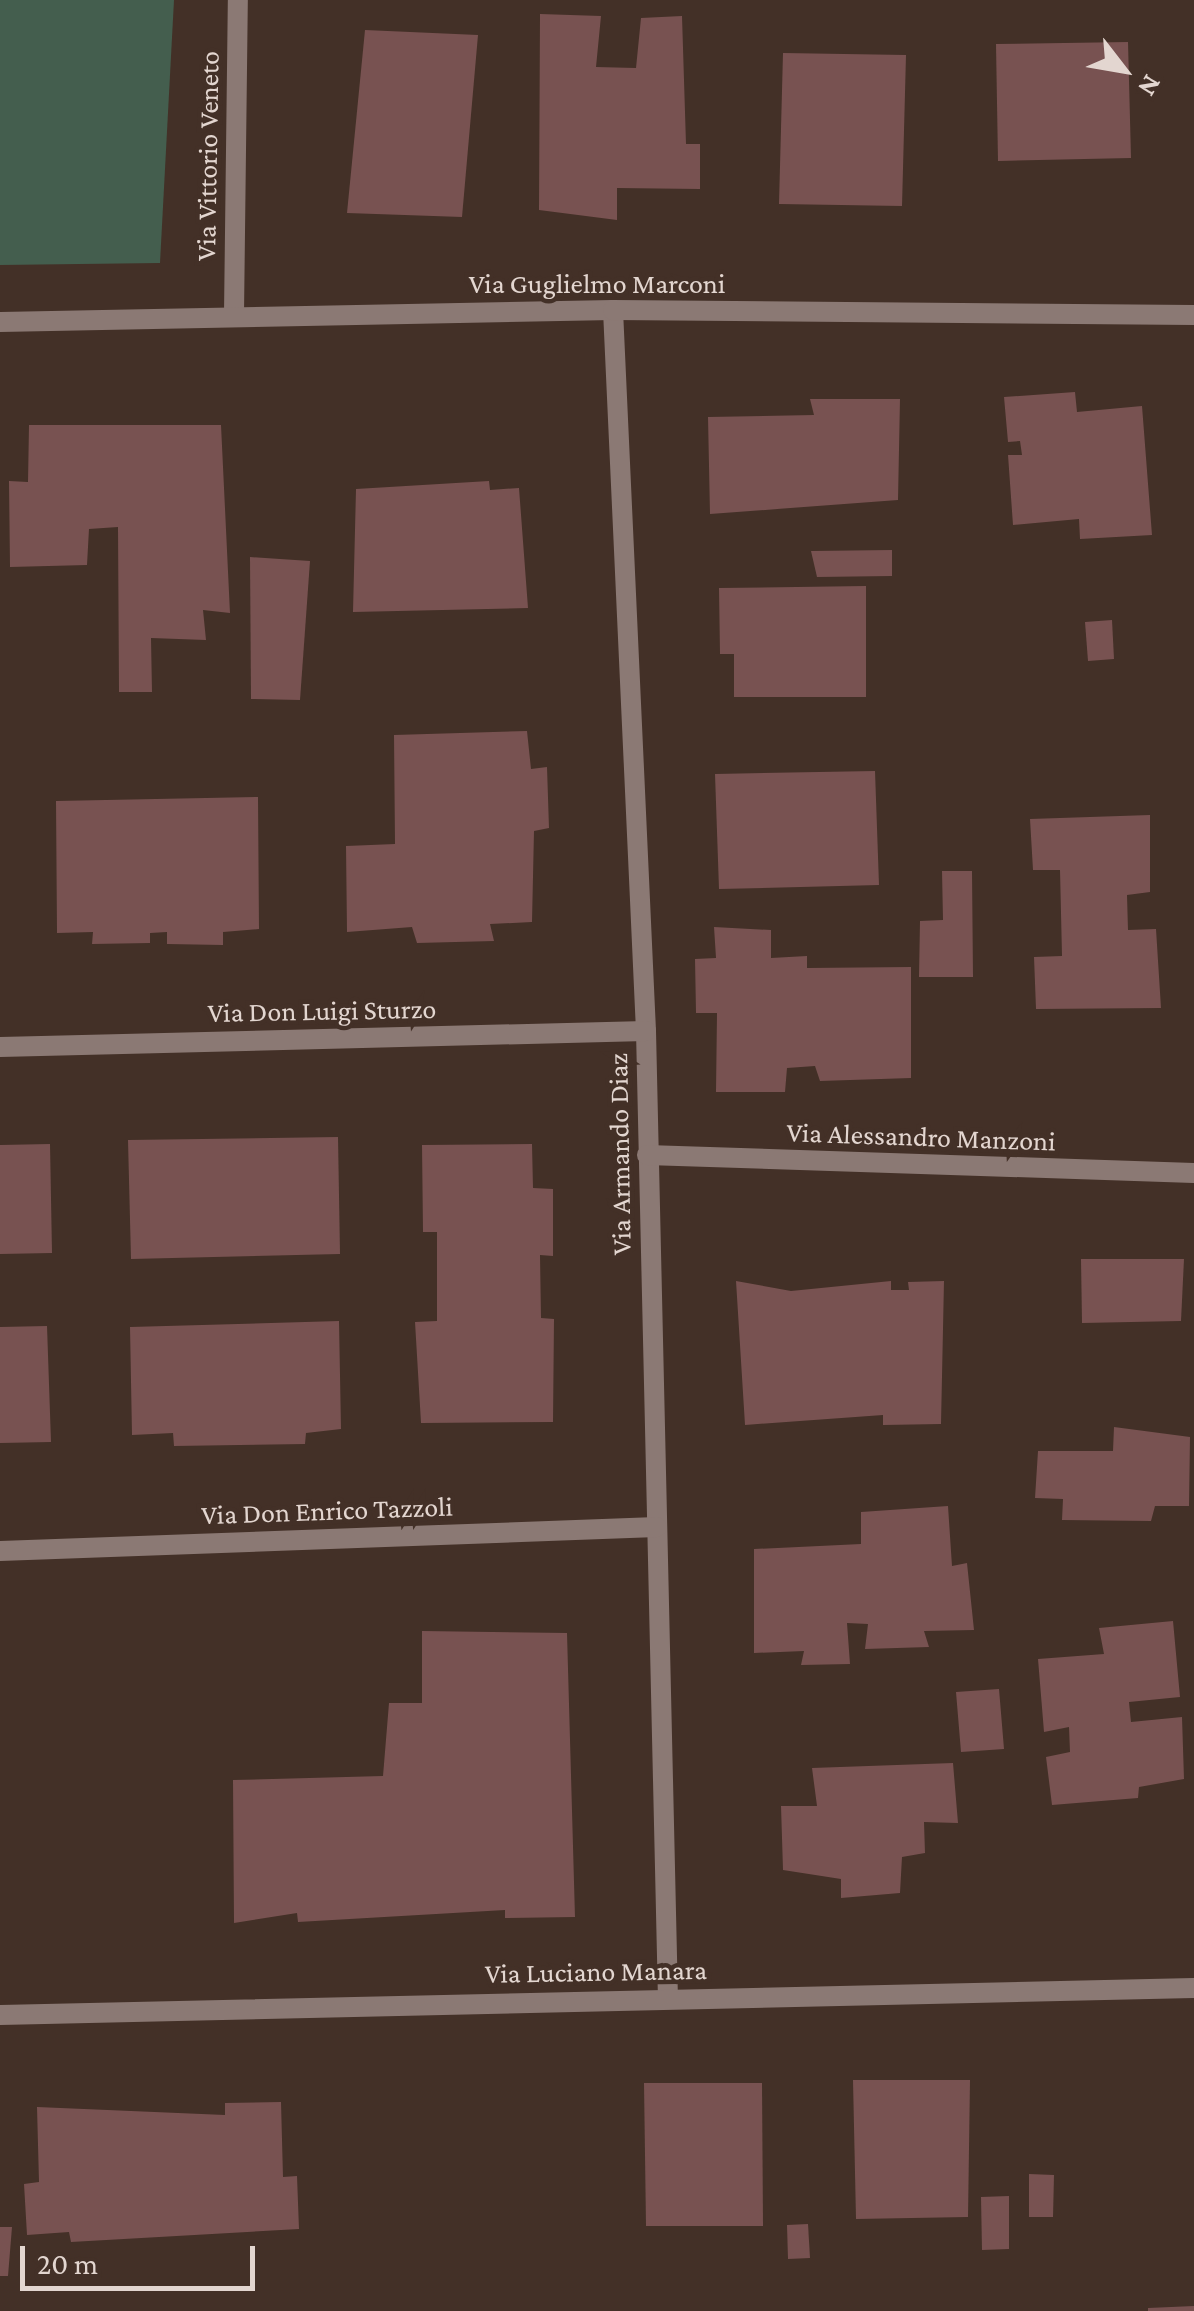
<!DOCTYPE html>
<style>
body{margin:0}
#map{position:relative;width:1194px;height:2311px;overflow:hidden;background:#433027;font-family:"Crimson Pro",serif}
div>[style]{position:absolute}
.green>*{inset:0;background:#445e4e}
.building>*{inset:0;background:#785251}
.street>*{height:20px;margin:-10px;padding:0 10px;transform-origin:10px;border-radius:10px;background:#8b7974}
span{translate:-50% -50%;white-space:nowrap;text-align:center;line-height:1.15;-webkit-text-stroke:9px #433027;paint-order:stroke}
.street-label{font-size:28px;color:#e3d6d0}
.north{position:absolute;left:1074px;top:20px;width:100px;height:100px;-webkit-text-stroke:8px #433027;paint-order:stroke;rotate:121deg;font-size:28px;font-weight:700;line-height:40px;text-align:center;color:#e3d6d0}
.north::after{content:'';display:block;margin:auto;width:35px;height:45px;background:#e3d6d0;clip-path:polygon(50% 0,100% 100%,50% 72%,0 100%)}
.scale{position:absolute;left:20px;top:2246px;width:235px;height:45px;box-sizing:border-box;border:5px solid #e3d6d0;border-top:0;padding-left:12px;font-size:30px;line-height:35px;white-space:nowrap;color:#e3d6d0;-webkit-text-stroke:8px #433027;paint-order:stroke}
</style>
<div id="map">
<div class="green">
<i style="clip-path:polygon(0 0,174px 0,160px 263px,0 265px)"></i>
</div>
<div class="building">
<i style="clip-path:polygon(540px 14px,601px 16px,596px 67px,636px 68px,641px 18px,682px 16px,686px 144px,700px 144px,700px 189px,617px 188px,617px 220px,539px 210px)"></i>
<i style="clip-path:polygon(365px 30px,478px 35px,462px 217px,347px 213px)"></i>
<i style="clip-path:polygon(1128px 42px,1131px 158px,998px 161px,996px 44px)"></i>
<i style="clip-path:polygon(783px 53px,906px 55px,902px 206px,779px 204px)"></i>
<i style="clip-path:polygon(1075px 392px,1077px 412px,1142px 406px,1152px 535px,1080px 539px,1079px 519px,1013px 525px,1008px 455px,1022px 455px,1020px 441px,1008px 442px,1004px 397px)"></i>
<i style="clip-path:polygon(810px 399px,900px 399px,898px 500px,710px 514px,708px 417px,814px 415px)"></i>
<i style="clip-path:polygon(29px 425px,221px 425px,230px 613px,203px 610px,206px 640px,151px 638px,152px 692px,119px 692px,118px 527px,89px 529px,87px 565px,10px 567px,9px 481px,28px 482px)"></i>
<i style="clip-path:polygon(489px 481px,490px 490px,519px 488px,528px 608px,353px 612px,356px 489px)"></i>
<i style="clip-path:polygon(892px 550px,892px 576px,817px 577px,811px 551px)"></i>
<i style="clip-path:polygon(250px 557px,310px 561px,300px 700px,251px 699px)"></i>
<i style="clip-path:polygon(866px 586px,866px 697px,734px 697px,734px 654px,720px 654px,719px 588px)"></i>
<i style="clip-path:polygon(1112px 620px,1114px 659px,1088px 661px,1085px 622px)"></i>
<i style="clip-path:polygon(527px 731px,531px 769px,547px 767px,549px 828px,534px 831px,532px 922px,490px 924px,494px 941px,417px 943px,412px 927px,347px 932px,346px 846px,395px 844px,394px 735px)"></i>
<i style="clip-path:polygon(875px 771px,879px 885px,719px 889px,715px 774px)"></i>
<i style="clip-path:polygon(258px 797px,259px 929px,223px 932px,223px 945px,167px 944px,167px 932px,150px 933px,150px 943px,92px 944px,93px 932px,57px 933px,56px 801px)"></i>
<i style="clip-path:polygon(1150px 815px,1150px 892px,1127px 895px,1128px 930px,1156px 929px,1161px 1008px,1036px 1009px,1034px 957px,1062px 956px,1060px 870px,1033px 870px,1030px 819px)"></i>
<i style="clip-path:polygon(942px 871px,972px 871px,973px 977px,919px 977px,920px 921px,943px 920px)"></i>
<i style="clip-path:polygon(714px 927px,771px 930px,771px 958px,807px 956px,807px 968px,911px 967px,911px 1078px,820px 1081px,815px 1066px,787px 1068px,785px 1092px,716px 1092px,717px 1013px,696px 1013px,695px 959px,716px 958px)"></i>
<i style="clip-path:polygon(338px 1137px,340px 1254px,131px 1259px,128px 1140px)"></i>
<i style="clip-path:polygon(50px 1144px,52px 1253px,0 1254px,0 1145px)"></i>
<i style="clip-path:polygon(532px 1144px,533px 1188px,553px 1189px,553px 1256px,540px 1255px,541px 1318px,554px 1319px,553px 1422px,421px 1423px,415px 1322px,437px 1321px,437px 1232px,423px 1232px,422px 1145px)"></i>
<i style="clip-path:polygon(1081px 1259px,1184px 1259px,1181px 1321px,1082px 1323px)"></i>
<i style="clip-path:polygon(736px 1281px,791px 1291px,891px 1281px,891px 1290px,909px 1290px,908px 1282px,944px 1281px,941px 1424px,883px 1425px,883px 1415px,745px 1425px)"></i>
<i style="clip-path:polygon(339px 1321px,341px 1429px,306px 1433px,305px 1444px,174px 1446px,173px 1433px,132px 1435px,130px 1327px)"></i>
<i style="clip-path:polygon(47px 1326px,51px 1442px,0 1443px,0 1327px)"></i>
<i style="clip-path:polygon(1114px 1427px,1190px 1437px,1189px 1506px,1155px 1506px,1151px 1521px,1062px 1520px,1063px 1499px,1035px 1498px,1038px 1451px,1113px 1451px)"></i>
<i style="clip-path:polygon(948px 1506px,952px 1566px,967px 1563px,974px 1630px,924px 1631px,929px 1647px,865px 1649px,868px 1624px,847px 1623px,850px 1664px,801px 1665px,804px 1651px,754px 1653px,754px 1549px,861px 1544px,861px 1512px)"></i>
<i style="clip-path:polygon(1173px 1621px,1180px 1697px,1129px 1702px,1131px 1722px,1182px 1717px,1184px 1779px,1139px 1787px,1138px 1798px,1052px 1805px,1046px 1757px,1070px 1752px,1069px 1727px,1044px 1732px,1038px 1659px,1104px 1654px,1099px 1628px)"></i>
<i style="clip-path:polygon(422px 1631px,567px 1633px,575px 1917px,505px 1918px,505px 1910px,298px 1922px,297px 1913px,234px 1923px,233px 1780px,383px 1776px,389px 1703px,422px 1703px)"></i>
<i style="clip-path:polygon(999px 1689px,1004px 1749px,961px 1752px,956px 1692px)"></i>
<i style="clip-path:polygon(953px 1763px,958px 1823px,924px 1822px,925px 1853px,902px 1857px,900px 1893px,841px 1898px,841px 1879px,783px 1870px,781px 1806px,817px 1806px,812px 1768px)"></i>
<i style="clip-path:polygon(853px 2080px,970px 2080px,968px 2217px,856px 2219px)"></i>
<i style="clip-path:polygon(644px 2083px,762px 2083px,763px 2226px,646px 2226px)"></i>
<i style="clip-path:polygon(281px 2102px,283px 2177px,297px 2176px,299px 2229px,71px 2242px,69px 2232px,27px 2235px,24px 2184px,39px 2182px,37px 2107px,225px 2115px,225px 2103px)"></i>
<i style="clip-path:polygon(1029px 2174px,1054px 2175px,1053px 2217px,1029px 2217px)"></i>
<i style="clip-path:polygon(1009px 2196px,1009px 2249px,982px 2250px,981px 2197px)"></i>
<i style="clip-path:polygon(808px 2224px,810px 2258px,788px 2259px,787px 2225px)"></i>
<i style="clip-path:polygon(0 2227px,12px 2227px,8px 2276px,0 2276px)"></i>
<i style="clip-path:polygon(1194px 2306px,1194px 2311px,1148px 2311px,1148px 2308px)"></i>
</div>
<div class="street">
<i style="left:613px;top:310px;width:722px;rotate:87.38deg"></i>
<i style="left:646px;top:1031px;width:966px;rotate:88.7deg"></i>
<i style="left:234px;top:314px;width:314px;rotate:-89.3deg"></i>
<i style="left:0;top:322px;width:613px;rotate:-1.12deg"></i>
<i style="left:613px;top:310px;width:581px;rotate:0.49deg"></i>
<i style="left:0;top:1047px;width:646px;rotate:-1.42deg"></i>
<i style="left:647px;top:1155px;width:547px;rotate:1.88deg"></i>
<i style="left:0;top:1551px;width:657px;rotate:-2.09deg"></i>
<i style="left:0;top:2015px;width:1194px;rotate:-1.3deg"></i>
</div>
<div class="street-label">
<span style="left:208px;top:156px;rotate:-89deg">Via Vittorio Veneto</span>
<span style="left:597px;top:284px">Via Guglielmo Marconi</span>
<span style="left:322px;top:1011px;rotate:-1deg">Via Don Luigi Sturzo</span>
<span style="left:921px;top:1137px;rotate:2deg">Via Alessandro Manzoni</span>
<span style="left:620px;top:1154px;rotate:-91deg">Via Armando Diaz</span>
<span style="left:327px;top:1511px;rotate:-2deg">Via Don Enrico Tazzoli</span>
<span style="left:596px;top:1972px;rotate:-1deg">Via Luciano Manara</span>
</div>
<div class="north">N</div>
<div class="scale">20 m</div>
</div>
